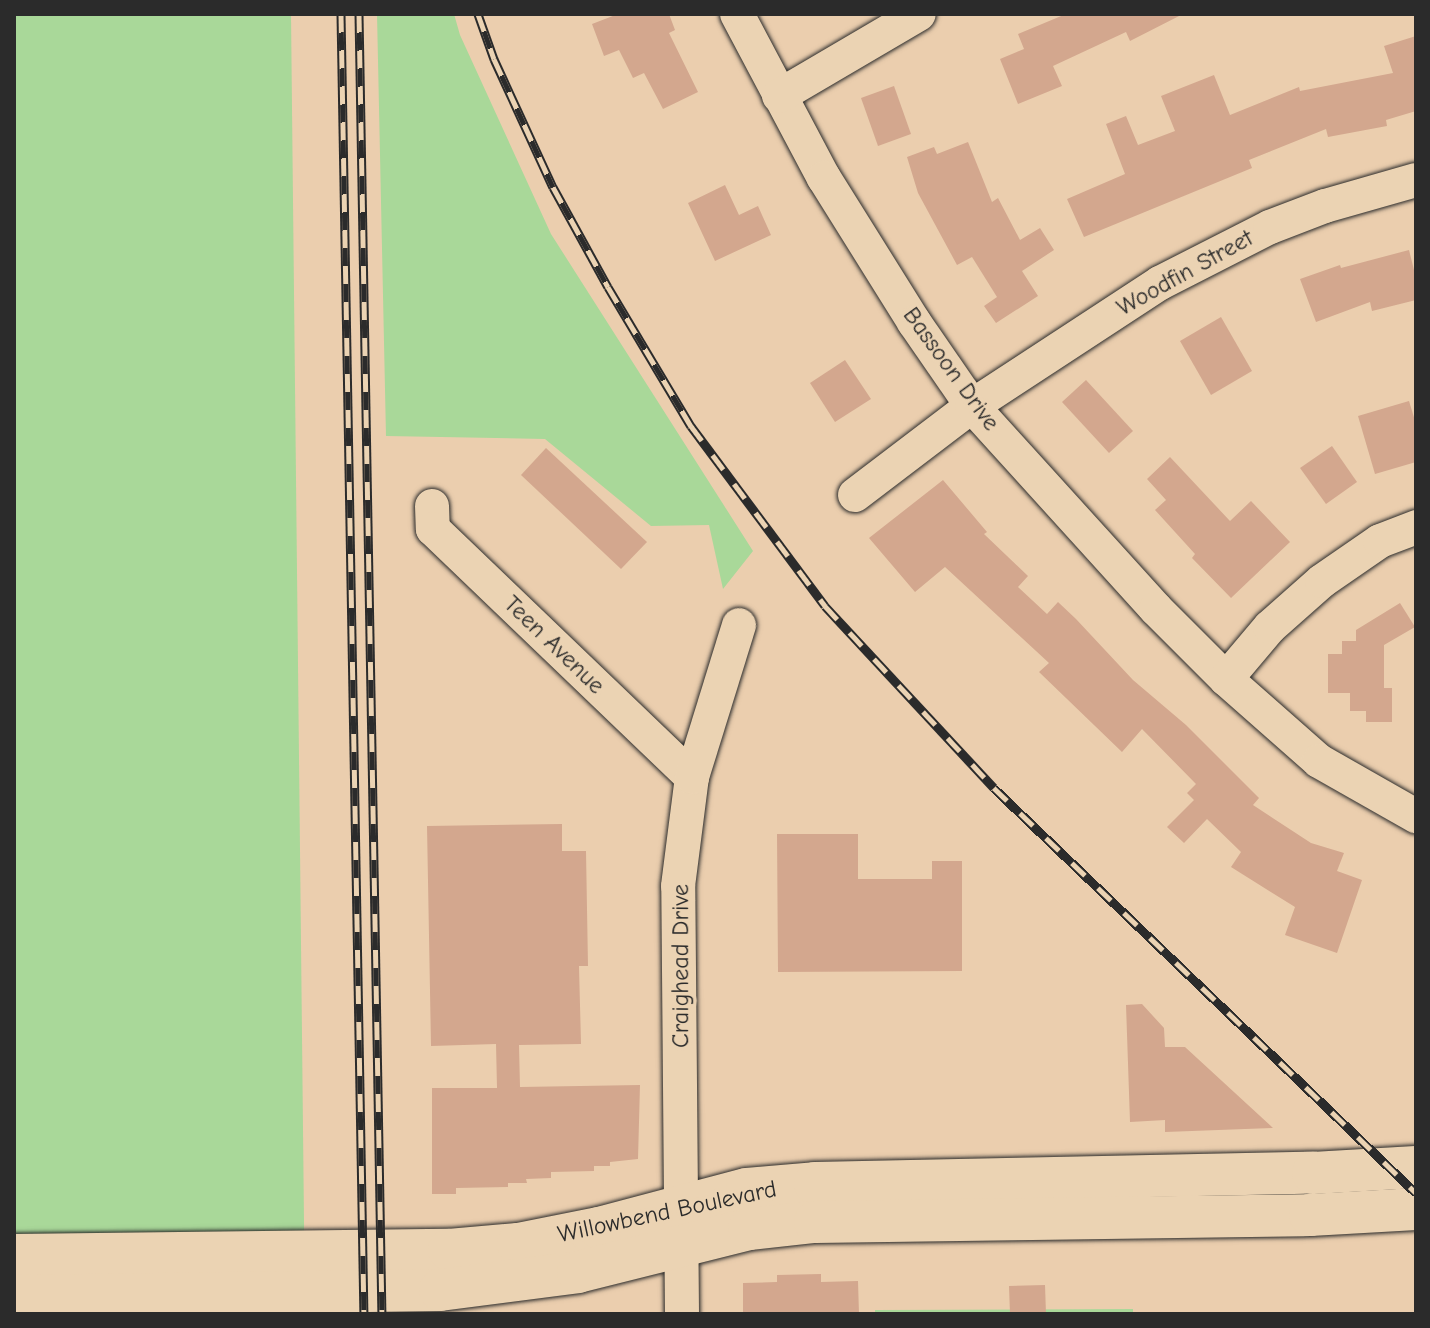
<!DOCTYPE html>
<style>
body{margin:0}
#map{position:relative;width:1430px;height:1328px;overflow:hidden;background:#ebceae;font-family:"Comic Neue",sans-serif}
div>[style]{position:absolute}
.green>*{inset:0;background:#a9d899}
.building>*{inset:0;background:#d3a78e}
.roads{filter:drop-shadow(0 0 2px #2b2b2b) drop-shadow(0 0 2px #2b2b2b)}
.minor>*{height:34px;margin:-17px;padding:0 17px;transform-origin:17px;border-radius:17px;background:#ebd3b3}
.major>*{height:42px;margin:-21px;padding:0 21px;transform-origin:21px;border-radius:21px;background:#ebd3b3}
.rail>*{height:9px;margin-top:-4.5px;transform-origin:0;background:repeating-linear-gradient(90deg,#ebd3b3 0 18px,#2b2b2b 0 36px);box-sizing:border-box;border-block:2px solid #2b2b2b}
span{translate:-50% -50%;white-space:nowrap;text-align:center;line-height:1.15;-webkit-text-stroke:7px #ebd3b3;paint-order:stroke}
.street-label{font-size:24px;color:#2b2b2b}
.frame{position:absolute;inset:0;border:16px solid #2b2b2b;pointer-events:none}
</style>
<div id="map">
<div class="green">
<i style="clip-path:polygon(14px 14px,291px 14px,305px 1314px,14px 1314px)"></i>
<i style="clip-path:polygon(377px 14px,454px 14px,460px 35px,551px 234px,753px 551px,723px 589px,709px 525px,651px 526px,545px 439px,386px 436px)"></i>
<i style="clip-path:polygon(1133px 1309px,1133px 1314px,875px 1314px,875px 1310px)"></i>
</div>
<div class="building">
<i style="clip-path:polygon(618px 14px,669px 14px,675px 30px,669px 33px,698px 92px,663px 109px,644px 73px,633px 78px,619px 50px,604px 56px,592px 24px)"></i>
<i style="clip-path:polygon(1066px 14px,1183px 14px,1130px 41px,1126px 32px,1053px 66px,1062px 86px,1018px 104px,1000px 59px,1024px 49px,1018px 34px)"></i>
<i style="clip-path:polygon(1416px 36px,1416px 111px,1386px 120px,1387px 126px,1328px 137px,1326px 129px,1249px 160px,1252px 168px,1084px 237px,1067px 199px,1125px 174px,1106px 124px,1126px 116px,1138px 145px,1175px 131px,1161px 96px,1214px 75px,1230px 115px,1299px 87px,1300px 91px,1393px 73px,1384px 46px)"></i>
<i style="clip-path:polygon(894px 86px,911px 134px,878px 146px,861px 98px)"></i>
<i style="clip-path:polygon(968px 142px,992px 202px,998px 198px,1020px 240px,1040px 228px,1054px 250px,1022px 271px,1038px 296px,996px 323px,984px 306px,997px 297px,972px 257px,957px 265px,918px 193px,907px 157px,934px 147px,937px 154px)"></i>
<i style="clip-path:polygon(725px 185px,739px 215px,758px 206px,771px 235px,715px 261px,688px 203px)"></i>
<i style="clip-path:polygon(1409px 250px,1416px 278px,1416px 300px,1372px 311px,1370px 302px,1316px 322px,1300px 279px,1340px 265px,1341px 268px)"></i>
<i style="clip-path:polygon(1221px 317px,1252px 371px,1211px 395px,1180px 341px)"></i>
<i style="clip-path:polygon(845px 360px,871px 399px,835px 422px,810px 383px)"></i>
<i style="clip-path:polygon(1086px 380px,1133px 431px,1109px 453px,1062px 402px)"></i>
<i style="clip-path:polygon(1409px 401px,1416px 424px,1416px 462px,1375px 474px,1358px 416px)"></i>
<i style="clip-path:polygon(1332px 446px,1357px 482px,1326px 504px,1300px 468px)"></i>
<i style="clip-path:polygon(546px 448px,647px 542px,621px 569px,521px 475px)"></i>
<i style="clip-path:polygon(1170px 457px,1230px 521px,1251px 501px,1290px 542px,1231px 598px,1192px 558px,1195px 554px,1155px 510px,1166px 500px,1147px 479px)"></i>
<i style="clip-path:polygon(943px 480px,987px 532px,984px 534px,1028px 576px,1018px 587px,1047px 614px,1058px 602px,1076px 619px,1133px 680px,1186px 725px,1259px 798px,1253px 805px,1311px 843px,1344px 853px,1337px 871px,1362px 880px,1337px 953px,1285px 935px,1295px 907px,1231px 867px,1241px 852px,1207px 819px,1184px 843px,1167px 827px,1194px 800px,1187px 793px,1196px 784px,1142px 729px,1122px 752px,1039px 672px,1049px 663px,945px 567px,915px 592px,869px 538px)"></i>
<i style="clip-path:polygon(1400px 603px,1415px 627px,1384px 645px,1384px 688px,1392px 688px,1392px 722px,1366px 722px,1366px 711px,1350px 711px,1350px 693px,1328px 693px,1328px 654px,1342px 654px,1342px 641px,1356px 641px,1356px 630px)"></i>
<i style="clip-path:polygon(562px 824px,562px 851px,586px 851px,588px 966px,579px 966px,581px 1044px,519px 1045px,520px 1087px,640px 1085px,638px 1159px,610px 1162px,610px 1166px,594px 1166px,594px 1171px,551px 1172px,551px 1178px,526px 1179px,527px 1183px,508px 1183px,508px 1187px,456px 1188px,456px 1194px,432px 1194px,432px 1088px,497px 1088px,496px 1044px,431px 1046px,427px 826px)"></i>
<i style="clip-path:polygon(777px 834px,858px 834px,858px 879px,932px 879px,932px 861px,962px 861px,962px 971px,778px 972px)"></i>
<i style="clip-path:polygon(1142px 1004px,1164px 1028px,1165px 1047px,1185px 1047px,1273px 1128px,1165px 1132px,1165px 1120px,1130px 1122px,1126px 1005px)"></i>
<i style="clip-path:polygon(821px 1274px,821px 1282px,858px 1281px,859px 1314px,743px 1314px,743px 1283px,777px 1282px,777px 1275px)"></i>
<i style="clip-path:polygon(1045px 1285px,1046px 1314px,1010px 1314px,1009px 1286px)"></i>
</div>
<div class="roads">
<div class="minor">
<i style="left:737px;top:14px;width:186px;rotate:62.1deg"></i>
<i style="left:824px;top:178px;width:170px;rotate:58deg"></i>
<i style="left:914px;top:322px;width:102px;rotate:55.4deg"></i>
<i style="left:972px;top:406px;width:274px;rotate:47.8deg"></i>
<i style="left:1156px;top:609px;width:99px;rotate:45deg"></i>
<i style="left:1226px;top:679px;width:124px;rotate:41.4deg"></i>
<i style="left:1319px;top:761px;width:112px;rotate:29.6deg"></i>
<i style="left:779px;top:96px;width:162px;rotate:-30.4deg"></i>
<i style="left:855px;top:495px;width:147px;rotate:-37.3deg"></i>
<i style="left:972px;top:406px;width:225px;rotate:-33.2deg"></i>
<i style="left:1160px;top:283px;width:123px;rotate:-27deg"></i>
<i style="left:1270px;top:227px;width:59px;rotate:-20.9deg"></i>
<i style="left:1325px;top:206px;width:95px;rotate:-15.9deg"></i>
<i style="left:432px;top:506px;width:23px;rotate:88deg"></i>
<i style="left:433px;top:529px;width:359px;rotate:43.8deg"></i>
<i style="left:1226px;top:679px;width:68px;rotate:-49.8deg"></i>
<i style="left:1270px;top:627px;width:69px;rotate:-41.5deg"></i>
<i style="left:1322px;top:581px;width:70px;rotate:-34.6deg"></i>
<i style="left:1380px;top:541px;width:39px;rotate:-21deg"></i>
<i style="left:682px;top:1314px;width:428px;rotate:-90.5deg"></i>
<i style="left:678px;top:886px;width:110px;rotate:-82.7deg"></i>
<i style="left:692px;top:777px;width:159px;rotate:-72.8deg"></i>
</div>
<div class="major">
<i style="left:14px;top:1255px;width:435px;rotate:-0.7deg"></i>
<i style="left:449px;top:1250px;width:69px;rotate:-5deg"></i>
<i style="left:518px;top:1244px;width:83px;rotate:-11.2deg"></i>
<i style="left:599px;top:1228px;width:153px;rotate:-14.8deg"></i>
<i style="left:747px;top:1189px;width:68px;rotate:-5deg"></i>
<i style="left:815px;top:1183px;width:498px;rotate:-1.2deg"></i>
<i style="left:1313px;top:1173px;width:103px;rotate:-3.3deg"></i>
<i style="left:14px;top:1296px;width:426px;rotate:-0.8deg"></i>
<i style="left:440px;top:1290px;width:139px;rotate:-7.4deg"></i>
<i style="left:578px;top:1272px;width:176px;rotate:-14.1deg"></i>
<i style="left:749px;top:1229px;width:66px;rotate:-6.1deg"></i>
<i style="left:815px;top:1222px;width:495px;rotate:-0.8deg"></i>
<i style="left:1310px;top:1215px;width:106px;rotate:-3.2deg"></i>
</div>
</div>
<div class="rail">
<i style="left:341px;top:14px;width:1300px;rotate:88.99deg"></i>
<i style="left:359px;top:14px;width:1300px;rotate:88.99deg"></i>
<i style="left:478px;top:14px;width:48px;rotate:70.4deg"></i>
<i style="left:494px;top:59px;width:141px;rotate:65.3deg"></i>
<i style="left:553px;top:187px;width:114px;rotate:61.2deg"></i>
<i style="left:608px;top:287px;width:162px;rotate:59.2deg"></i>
<i style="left:691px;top:426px;width:224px;rotate:53.3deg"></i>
<i style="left:825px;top:606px;width:248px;rotate:47.1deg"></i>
<i style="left:994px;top:788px;width:585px;rotate:43.82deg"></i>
</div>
<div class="street-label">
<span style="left:1185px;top:273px;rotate:-29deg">Woodfin Street</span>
<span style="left:951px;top:369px;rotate:54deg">Bassoon Drive</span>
<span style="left:554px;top:645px;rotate:44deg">Teen Avenue</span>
<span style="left:681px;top:966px;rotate:-90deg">Craighead Drive</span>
<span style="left:667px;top:1212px;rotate:-12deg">Willowbend Boulevard</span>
</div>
<div class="frame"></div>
</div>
